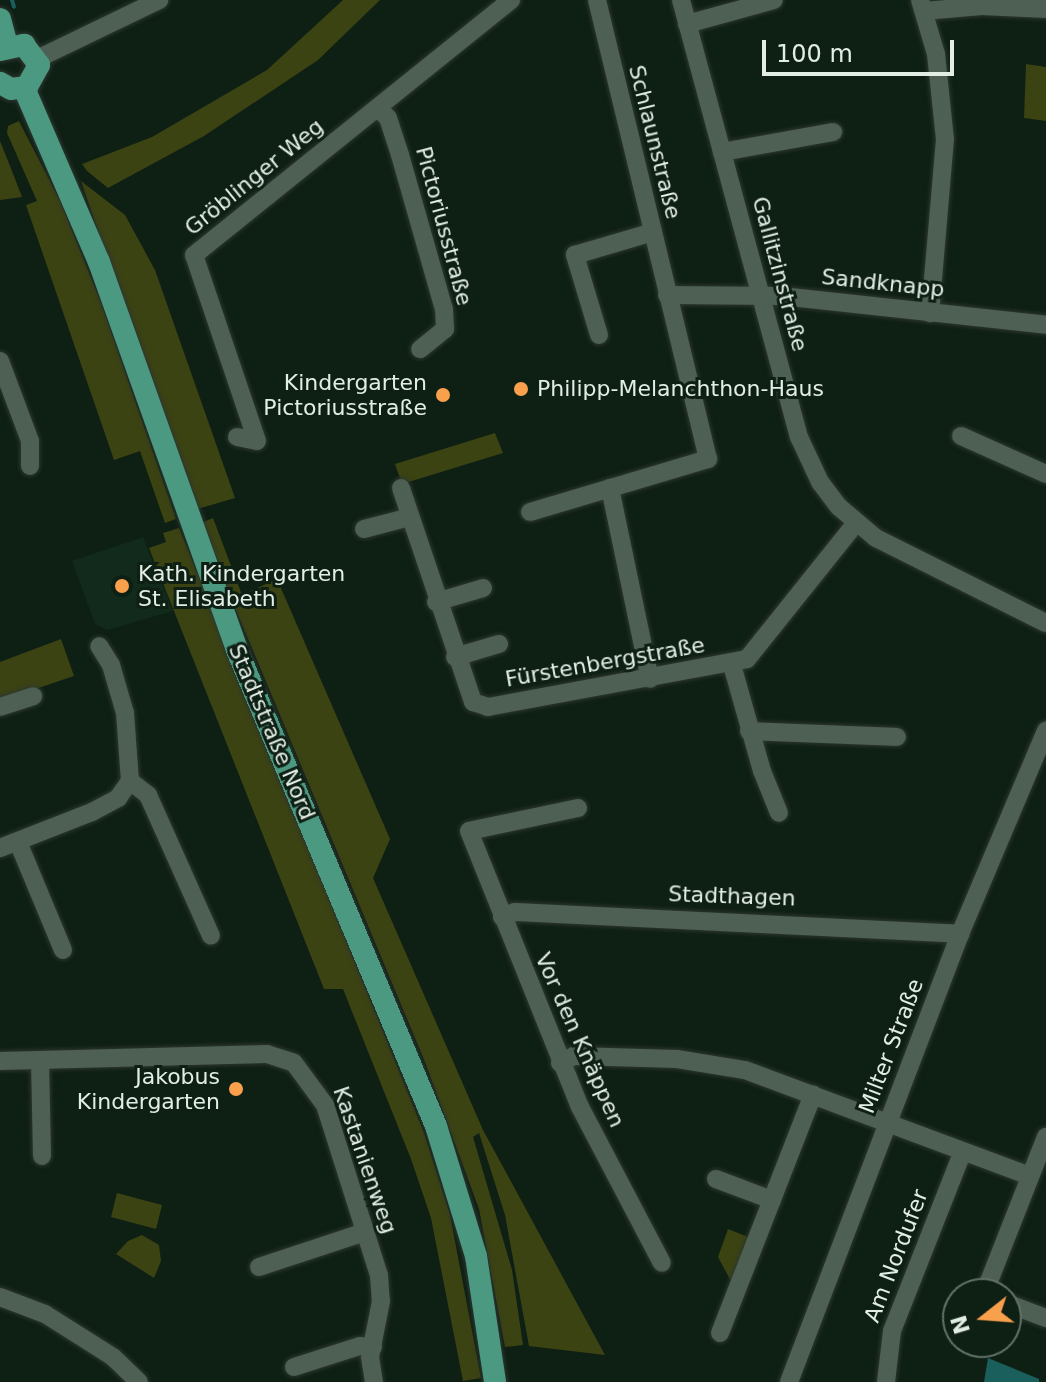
<!DOCTYPE html>
<meta charset="utf-8">
<style>
body{margin:0}
#map{position:relative;width:1046px;height:1382px;overflow:hidden;background:#0e1f14;font-family:"DejaVu Sans",sans-serif}
div>[style]{position:absolute}
.built>*{inset:0;background:#122a1b}
.green>*{inset:0;background:#3c4313}
.water>*{inset:0;background:#1b5f5d}
.stream>*{height:4px;margin:-2px;padding:0 2px;transform-origin:2px;border-radius:2px;background:#1b5f5d}
.roads{filter:drop-shadow(0 0 2px #2d372f) drop-shadow(0 0 2px #2d372f)}
.minor>*{height:18px;margin:-9px;padding:0 9px;transform-origin:9px;border-radius:9px;background:#4d6053}
.major>*{height:22px;margin:-11px;padding:0 11px;transform-origin:11px;border-radius:11px;background:#4c9982}
.dots>*{width:22px;height:22px;translate:-50% -50%;box-sizing:border-box;border:4px solid #0e1f14;border-radius:50%}
span{translate:-50% -50%;white-space:nowrap;text-align:center;line-height:1.15;-webkit-text-stroke:6px #0e1f14;paint-order:stroke}
.street-label{font-size:22px;color:#e2ede5}
.poi-label{font-size:22px;color:#e2ede5}
.right{translate:-100% -50%;text-align:right}
.left{translate:0 -50%;text-align:left}
.north{position:absolute;left:942px;top:1278px;width:80px;height:80px;box-sizing:border-box;background:#0e1f14;border:2px solid #637168;border-radius:50%;rotate:253deg;font-size:22px;font-weight:700;line-height:32px;text-align:center;color:#e2ede5}
.north::after{content:'';display:block;margin:auto;width:28px;height:36px;background:#f9a04c;clip-path:polygon(50% 0,100% 100%,50% 72%,0 100%)}
.scale{position:absolute;left:762px;top:40px;width:192px;height:36px;box-sizing:border-box;border:4px solid #e2ede5;border-top:0;padding-left:10px;font-size:24px;line-height:28px;white-space:nowrap;color:#e2ede5;-webkit-text-stroke:6px #0e1f14;paint-order:stroke}
</style>
<div id="map">
<div class="built">
<i style="clip-path:polygon(143px 537px,173px 611px,108px 630px,95px 624px,72px 561px)"></i>
</div>
<div class="green">
<i style="clip-path:polygon(343px 0,380px 0,318px 60px,204px 136px,108px 188px,87px 171px,82px 164px,152px 137px,267px 70px)"></i>
<i style="clip-path:polygon(1026px 64px,1046px 67px,1046px 121px,1024px 118px)"></i>
<i style="clip-path:polygon(19px 121px,60px 201px,101px 303px,176px 519px,165px 523px,140px 451px,114px 460px,26px 205px,37px 201px,7px 133px,8px 126px)"></i>
<i style="clip-path:polygon(0 141px,12px 171px,22px 197px,0 200px)"></i>
<i style="clip-path:polygon(81px 181px,125px 215px,155px 270px,235px 498px,194px 510px)"></i>
<i style="clip-path:polygon(495px 433px,503px 453px,402px 484px,395px 464px)"></i>
<i style="clip-path:polygon(213px 518px,242px 595px,277px 579px,390px 839px,373px 878px,483px 1130px,605px 1355px,529px 1346px,505px 1215px,479px 1133px,473px 1137px,512px 1270px,523px 1345px,505px 1347px,479px 1209px,425px 1062px,216px 562px,201px 523px)"></i>
<i style="clip-path:polygon(179px 528px,424px 1133px,450px 1215px,481px 1378px,463px 1381px,431px 1218px,411px 1159px,343px 989px,324px 989px,149px 548px,166px 542px,163px 533px)"></i>
<i style="clip-path:polygon(61px 639px,74px 676px,0 701px,0 662px)"></i>
<i style="clip-path:polygon(117px 1193px,162px 1205px,156px 1229px,111px 1217px)"></i>
<i style="clip-path:polygon(728px 1229px,751px 1238px,733px 1285px,718px 1257px)"></i>
<i style="clip-path:polygon(142px 1235px,159px 1245px,161px 1261px,154px 1278px,116px 1254px,128px 1241px)"></i>
</div>
<div class="water">
<i style="clip-path:polygon(988px 1358px,1039px 1379px,1039px 1382px,984px 1382px)"></i>
</div>
<div class="stream">
<i style="left:12px;top:0;width:7px;rotate:74deg"></i>
</div>
<div class="roads">
<div class="minor">
<i style="left:681px;top:0;width:453px;rotate:74.9deg"></i>
<i style="left:799px;top:437px;width:50px;rotate:65deg"></i>
<i style="left:820px;top:482px;width:31px;rotate:53deg"></i>
<i style="left:839px;top:507px;width:48px;rotate:40deg"></i>
<i style="left:876px;top:538px;width:190px;rotate:26.6deg"></i>
<i style="left:920px;top:0;width:56px;rotate:73.5deg"></i>
<i style="left:936px;top:54px;width:85px;rotate:84deg"></i>
<i style="left:945px;top:139px;width:175px;rotate:94.9deg"></i>
<i style="left:924px;top:11px;width:58px;rotate:-4.9deg"></i>
<i style="left:982px;top:6px;width:64px;rotate:2.7deg"></i>
<i style="left:687px;top:24px;width:90px;rotate:-15.4deg"></i>
<i style="left:37px;top:59px;width:136px;rotate:-25.8deg"></i>
<i style="left:378px;top:108px;width:14px;rotate:45deg"></i>
<i style="left:388px;top:118px;width:39px;rotate:72deg"></i>
<i style="left:400px;top:155px;width:160px;rotate:74.1deg"></i>
<i style="left:444px;top:309px;width:20px;rotate:87deg"></i>
<i style="left:445px;top:329px;width:32px;rotate:141deg"></i>
<i style="left:722px;top:152px;width:113px;rotate:-10.2deg"></i>
<i style="left:667px;top:295px;width:114px;rotate:0.5deg"></i>
<i style="left:781px;top:296px;width:267px;rotate:6.2deg"></i>
<i style="left:599px;top:335px;width:84px;rotate:-106.7deg"></i>
<i style="left:575px;top:255px;width:81px;rotate:-16.4deg"></i>
<i style="left:0;top:361px;width:85px;rotate:69.4deg"></i>
<i style="left:30px;top:441px;width:25px;rotate:90deg"></i>
<i style="left:961px;top:436px;width:93px;rotate:24.1deg"></i>
<i style="left:237px;top:437px;width:20px;rotate:11deg"></i>
<i style="left:257px;top:441px;width:196px;rotate:-108.7deg"></i>
<i style="left:194px;top:255px;width:407px;rotate:-38.8deg"></i>
<i style="left:401px;top:488px;width:226px;rotate:71.4deg"></i>
<i style="left:473px;top:702px;width:16px;rotate:18deg"></i>
<i style="left:488px;top:707px;width:263px;rotate:-10.5deg"></i>
<i style="left:747px;top:659px;width:174px;rotate:-51.3deg"></i>
<i style="left:610px;top:488px;width:195px;rotate:78.2deg"></i>
<i style="left:530px;top:512px;width:186px;rotate:-16.6deg"></i>
<i style="left:708px;top:459px;width:472px;rotate:-103.6deg"></i>
<i style="left:364px;top:529px;width:48px;rotate:-14.6deg"></i>
<i style="left:436px;top:602px;width:49px;rotate:-16.6deg"></i>
<i style="left:455px;top:657px;width:46px;rotate:-16.5deg"></i>
<i style="left:732px;top:665px;width:110px;rotate:74.2deg"></i>
<i style="left:762px;top:771px;width:45px;rotate:68deg"></i>
<i style="left:0;top:707px;width:35px;rotate:-18deg"></i>
<i style="left:749px;top:731px;width:148px;rotate:2.3deg"></i>
<i style="left:130px;top:781px;width:23px;rotate:38deg"></i>
<i style="left:148px;top:795px;width:154px;rotate:65.9deg"></i>
<i style="left:578px;top:808px;width:111px;rotate:168.1deg"></i>
<i style="left:469px;top:831px;width:297px;rotate:68.1deg"></i>
<i style="left:580px;top:1107px;width:176px;rotate:62.3deg"></i>
<i style="left:18px;top:842px;width:117px;rotate:67.4deg"></i>
<i style="left:0;top:848px;width:99px;rotate:-21.4deg"></i>
<i style="left:92px;top:812px;width:30px;rotate:-28deg"></i>
<i style="left:118px;top:798px;width:21px;rotate:-55deg"></i>
<i style="left:130px;top:781px;width:68px;rotate:-94.2deg"></i>
<i style="left:125px;top:713px;width:50px;rotate:-106.3deg"></i>
<i style="left:111px;top:665px;width:22px;rotate:-122deg"></i>
<i style="left:502px;top:917px;width:14px;rotate:-21deg"></i>
<i style="left:515px;top:912px;width:446px;rotate:2.8deg"></i>
<i style="left:40px;top:1060px;width:96px;rotate:88.8deg"></i>
<i style="left:0;top:1061px;width:267px;rotate:-1.5deg"></i>
<i style="left:267px;top:1054px;width:28px;rotate:18deg"></i>
<i style="left:294px;top:1063px;width:52px;rotate:53.6deg"></i>
<i style="left:325px;top:1105px;width:178px;rotate:72.4deg"></i>
<i style="left:379px;top:1275px;width:26px;rotate:86deg"></i>
<i style="left:381px;top:1301px;width:57px;rotate:101.1deg"></i>
<i style="left:370px;top:1357px;width:25px;rotate:81deg"></i>
<i style="left:560px;top:1063px;width:16px;rotate:-27deg"></i>
<i style="left:574px;top:1056px;width:103px;rotate:1.7deg"></i>
<i style="left:677px;top:1059px;width:69px;rotate:9.2deg"></i>
<i style="left:745px;top:1070px;width:304px;rotate:20.4deg"></i>
<i style="left:716px;top:1179px;width:60px;rotate:20.6deg"></i>
<i style="left:259px;top:1267px;width:112px;rotate:-18.3deg"></i>
<i style="left:984px;top:1294px;width:169px;rotate:-68.5deg"></i>
<i style="left:0;top:1297px;width:48px;rotate:20.7deg"></i>
<i style="left:45px;top:1314px;width:80px;rotate:32.3deg"></i>
<i style="left:113px;top:1357px;width:36px;rotate:44deg"></i>
<i style="left:1006px;top:1303px;width:43px;rotate:20.6deg"></i>
<i style="left:720px;top:1333px;width:256px;rotate:-68.7deg"></i>
<i style="left:294px;top:1367px;width:69px;rotate:-17.7deg"></i>
<i style="left:360px;top:1346px;width:13px;rotate:4deg"></i>
<i style="left:789px;top:1382px;width:480px;rotate:-69.1deg"></i>
<i style="left:960px;top:934px;width:221px;rotate:-67.1deg"></i>
<i style="left:886px;top:1382px;width:51px;rotate:-83.3deg"></i>
<i style="left:892px;top:1331px;width:193px;rotate:-68.5deg"></i>
</div>
<div class="major">
<i style="left:0;top:19px;width:27px;rotate:75deg"></i>
<i style="left:0;top:50px;width:25px;rotate:-12deg"></i>
<i style="left:24px;top:45px;width:25px;rotate:53deg"></i>
<i style="left:39px;top:65px;width:25px;rotate:119deg"></i>
<i style="left:27px;top:87px;width:16px;rotate:173deg"></i>
<i style="left:11px;top:89px;width:13px;rotate:-151deg"></i>
<i style="left:24px;top:88px;width:189px;rotate:66.7deg"></i>
<i style="left:99px;top:262px;width:412px;rotate:70.4deg"></i>
<i style="left:237px;top:650px;width:516px;rotate:67.31deg"></i>
<i style="left:436px;top:1126px;width:136px;rotate:72.9deg"></i>
<i style="left:476px;top:1256px;width:127px;rotate:81.4deg"></i>
</div>
</div>
<div class="dots">
<i style="left:521px;top:389px;background:#f9a04c"></i>
<i style="left:443px;top:395px;background:#f9a04c"></i>
<i style="left:122px;top:586px;background:#f9a04c"></i>
<i style="left:236px;top:1089px;background:#f9a04c"></i>
</div>
<div class="street-label">
<span style="left:655px;top:142px;rotate:76deg">Schlaunstraße</span>
<span style="left:254px;top:177px;rotate:-39deg">Gröblinger Weg</span>
<span style="left:444px;top:226px;rotate:75deg">Pictoriusstraße</span>
<span style="left:780px;top:274px;rotate:75deg">Gallitzinstraße</span>
<span style="left:883px;top:283px;rotate:6deg">Sandknapp</span>
<span style="left:605px;top:662px;rotate:-10deg">Fürstenbergstraße</span>
<span style="left:272px;top:732px;rotate:67deg">Stadtstraße Nord</span>
<span style="left:732px;top:896px;rotate:2deg">Stadthagen</span>
<span style="left:580px;top:1040px;rotate:66deg">Vor den Knäppen</span>
<span style="left:891px;top:1046px;rotate:-69deg">Milter Straße</span>
<span style="left:365px;top:1160px;rotate:71deg">Kastanienweg</span>
<span style="left:896px;top:1256px;rotate:-69deg">Am Nordufer</span>
</div>
<div class="poi-label">
<span class="right" style="left:427px;top:395px">Kindergarten<br>Pictoriusstraße</span>
<span class="left" style="left:537px;top:389px">Philipp-Melanchthon-Haus</span>
<span class="left" style="left:138px;top:586px">Kath. Kindergarten<br>St. Elisabeth</span>
<span class="right" style="left:220px;top:1089px">Jakobus<br>Kindergarten</span>
</div>
<div class="north">N</div>
<div class="scale">100 m</div>
</div>
